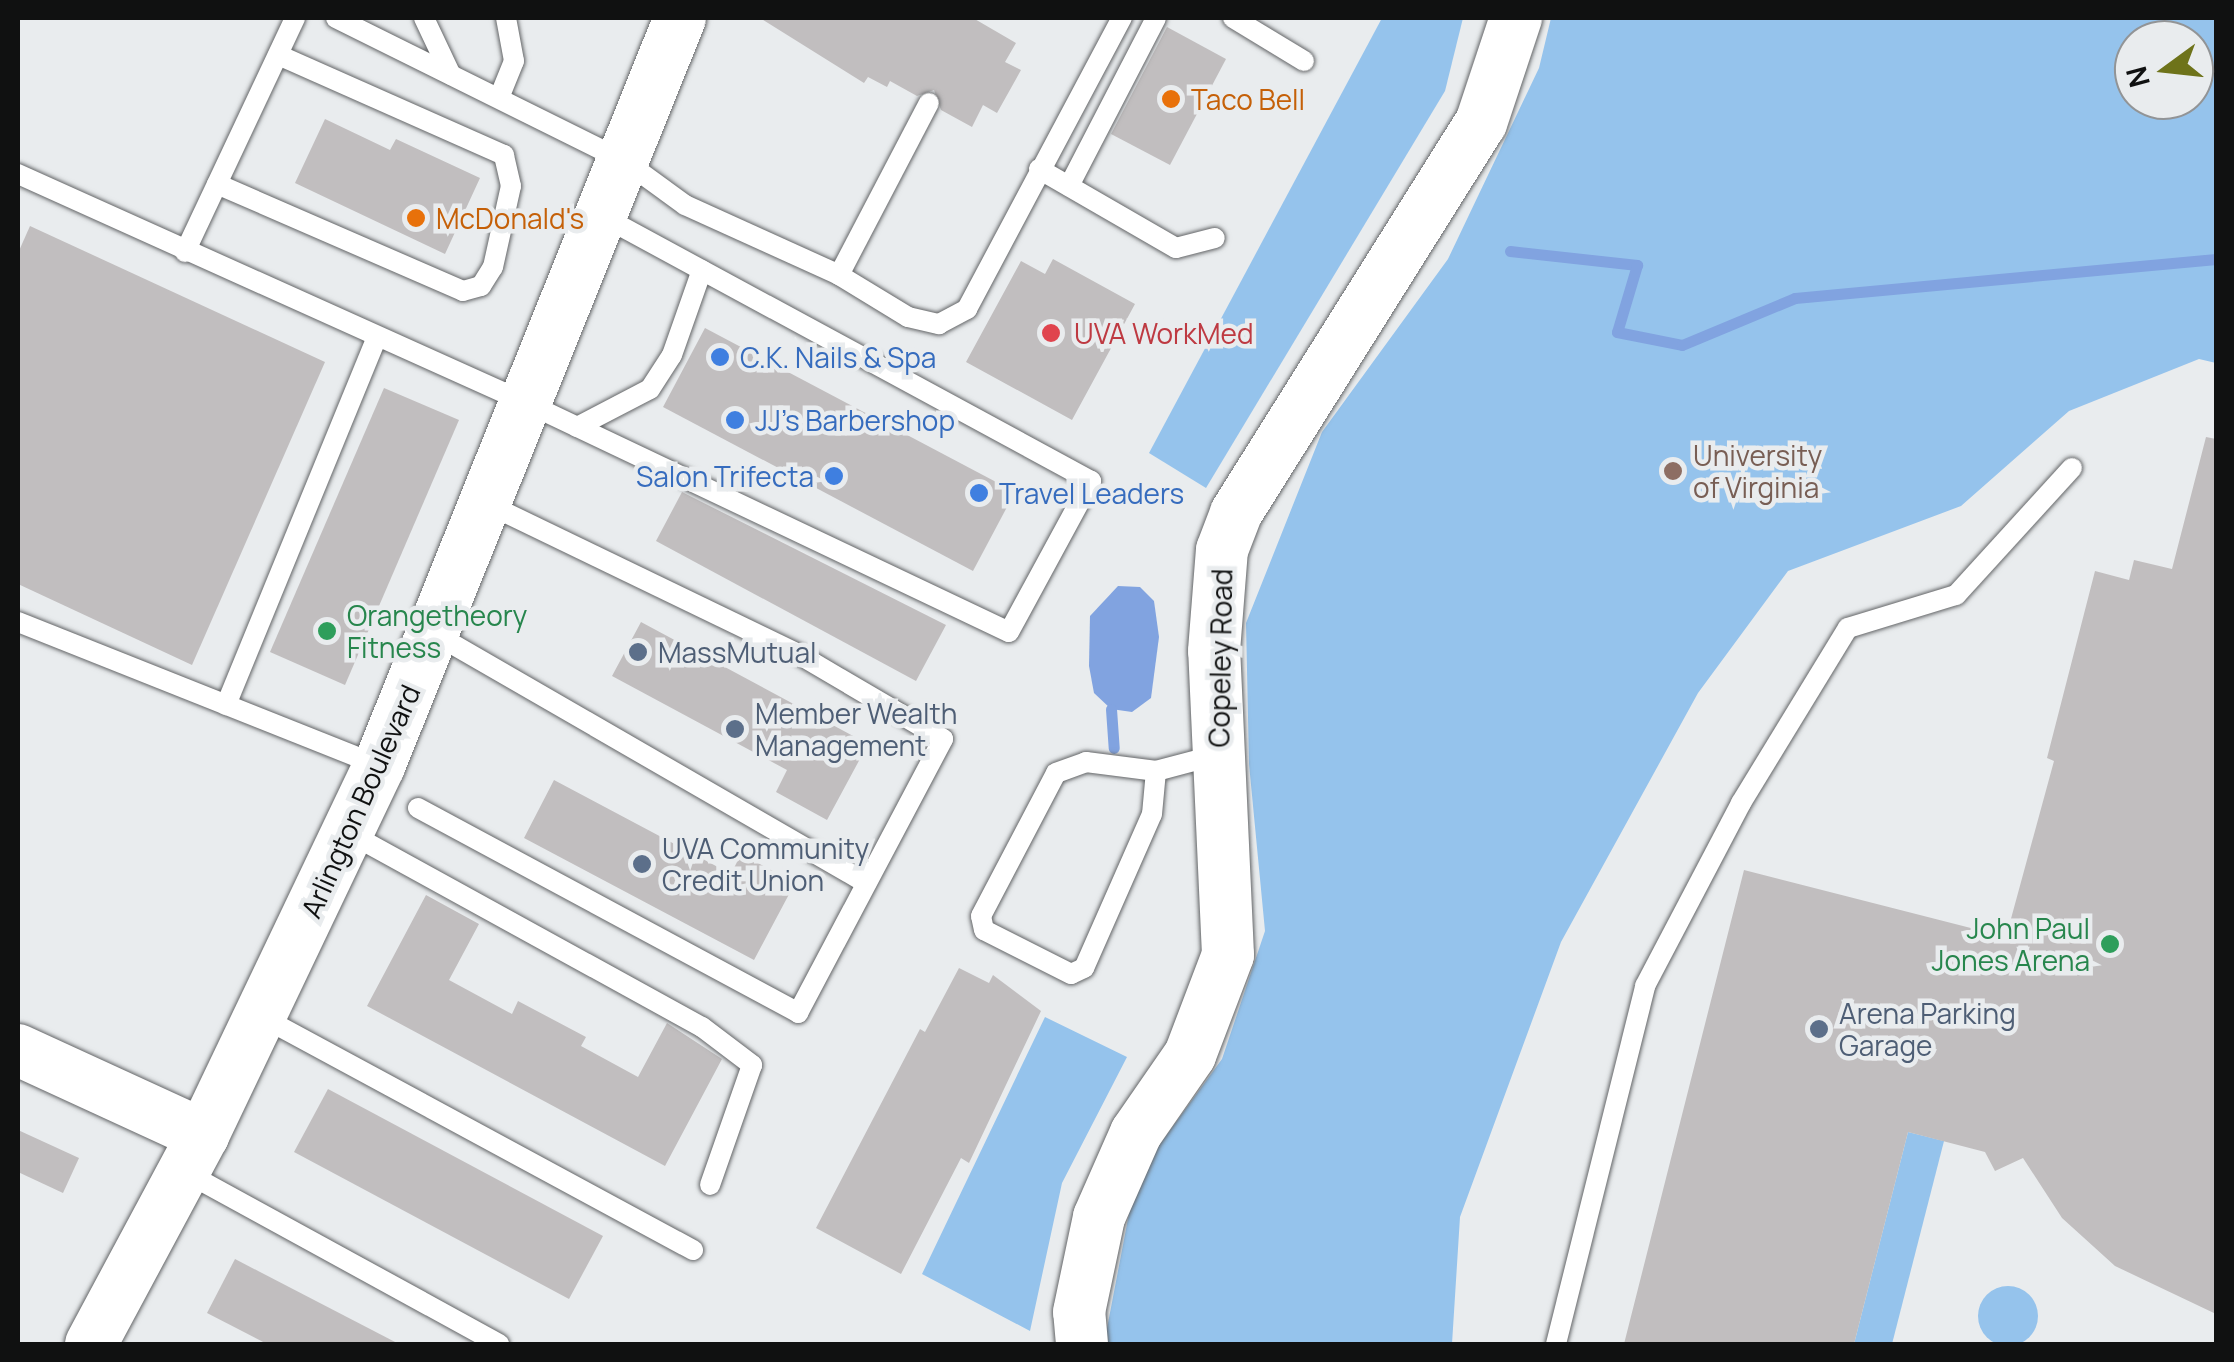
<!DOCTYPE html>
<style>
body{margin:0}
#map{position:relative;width:2234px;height:1362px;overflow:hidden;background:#e9ecee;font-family:Manrope,sans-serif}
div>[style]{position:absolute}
.green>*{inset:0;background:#95c3ec}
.round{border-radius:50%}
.water>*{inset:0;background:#81a3e0}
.stream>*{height:11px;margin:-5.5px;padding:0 5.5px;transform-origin:5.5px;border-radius:5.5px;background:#81a3e0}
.building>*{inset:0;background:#c1bebf}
.roads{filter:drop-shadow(0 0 2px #636567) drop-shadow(0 0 2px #636567)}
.service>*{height:20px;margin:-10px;padding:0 10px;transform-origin:10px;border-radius:10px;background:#fff}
.tertiary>*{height:52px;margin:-26px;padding:0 26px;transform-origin:26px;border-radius:26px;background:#fff}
.dots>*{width:28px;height:28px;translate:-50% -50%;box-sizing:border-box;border:5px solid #e9ecee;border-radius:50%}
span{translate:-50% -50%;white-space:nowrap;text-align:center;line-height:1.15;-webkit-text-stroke:9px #e9ecee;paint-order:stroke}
.food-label{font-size:28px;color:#c56008}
.left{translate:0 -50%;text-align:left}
.health-label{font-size:28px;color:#be3a42}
.shop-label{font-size:28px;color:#366cbe}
.right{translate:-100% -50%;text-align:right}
.education-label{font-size:28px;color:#785e54}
.leisure-label{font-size:28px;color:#27864d}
.service-label{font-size:28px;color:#4e5e75}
.street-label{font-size:28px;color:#101111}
.frame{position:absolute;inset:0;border:20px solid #101111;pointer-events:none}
.north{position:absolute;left:2114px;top:20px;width:100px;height:100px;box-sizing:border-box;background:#e9ecee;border:2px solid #929496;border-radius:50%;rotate:255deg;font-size:28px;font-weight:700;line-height:40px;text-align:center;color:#101111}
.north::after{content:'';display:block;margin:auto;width:35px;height:45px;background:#6e731a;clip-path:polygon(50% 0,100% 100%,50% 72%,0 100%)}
</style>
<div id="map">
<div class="green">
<i style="clip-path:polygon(1382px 18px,1463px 18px,1445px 91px,1206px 488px,1149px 453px)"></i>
<i style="clip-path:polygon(evenodd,1551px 18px,2216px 18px,2216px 363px,2199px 359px,2069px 411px,1961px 506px,1788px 571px,1698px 693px,1561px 942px,1460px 1217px,1452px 1344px,1104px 1344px,1136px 1177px,1222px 1059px,1265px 931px,1249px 764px,1246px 623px,1322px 432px,1448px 259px,1539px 68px,1551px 18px,2134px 40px,2194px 40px,2194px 100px,2134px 100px,2134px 40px)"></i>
<i style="clip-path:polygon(1045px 1017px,1127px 1057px,1062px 1183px,1030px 1331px,922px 1274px)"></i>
<i style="clip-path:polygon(1908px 1132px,1944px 1141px,1892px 1344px,1854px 1344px)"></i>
<i class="round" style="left:1978px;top:1286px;width:60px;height:60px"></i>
</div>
<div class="water">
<i style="clip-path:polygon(1118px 586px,1140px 587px,1154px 601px,1159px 637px,1151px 698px,1132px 712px,1111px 709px,1094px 693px,1089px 666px,1090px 616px)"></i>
</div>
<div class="stream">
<i style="left:1510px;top:251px;width:128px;rotate:6.3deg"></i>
<i style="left:1637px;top:265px;width:70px;rotate:106.6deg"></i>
<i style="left:1617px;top:332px;width:66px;rotate:11.3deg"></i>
<i style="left:1682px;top:345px;width:122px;rotate:-22.6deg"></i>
<i style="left:1795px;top:298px;width:423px;rotate:-5.3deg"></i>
<i style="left:1111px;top:709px;width:39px;rotate:86deg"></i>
</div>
<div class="building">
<i style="clip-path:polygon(760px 18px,973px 18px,1016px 43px,1005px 62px,1021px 70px,997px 113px,983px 105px,972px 127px,941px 110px,934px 90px,917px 96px,890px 81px,887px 87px,868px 77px,864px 83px)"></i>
<i style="clip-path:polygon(1167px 27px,1226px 59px,1170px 165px,1111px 134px)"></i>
<i style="clip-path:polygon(325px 119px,390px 150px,396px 139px,480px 178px,445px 254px,295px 183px)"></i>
<i style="clip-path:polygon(30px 226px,325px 362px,192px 665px,18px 584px,18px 253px)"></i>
<i style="clip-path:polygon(1053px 259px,1135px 304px,1072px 420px,966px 362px,1021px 261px,1045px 274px)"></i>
<i style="clip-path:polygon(705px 328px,1015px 492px,973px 571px,663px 407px)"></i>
<i style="clip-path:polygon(384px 388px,459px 420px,345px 685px,270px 652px)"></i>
<i style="clip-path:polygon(2206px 437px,2216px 439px,2216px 1314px,2115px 1266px,2062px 1218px,2023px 1158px,1995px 1171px,1985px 1152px,1908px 1132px,1854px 1344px,1624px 1344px,1744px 870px,2006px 937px,2054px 761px,2047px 758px,2095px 571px,2129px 580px,2134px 560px,2172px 569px)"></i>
<i style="clip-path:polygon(682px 492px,946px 625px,916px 681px,656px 541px)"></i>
<i style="clip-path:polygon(641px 622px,868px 744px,827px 820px,776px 792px,787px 770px,612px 676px)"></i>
<i style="clip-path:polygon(554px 780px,731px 874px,741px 854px,795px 883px,754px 960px,524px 838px)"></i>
<i style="clip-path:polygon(426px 895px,479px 924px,449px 980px,512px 1014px,518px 1001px,586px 1037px,581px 1046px,638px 1077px,667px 1023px,722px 1059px,665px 1166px,367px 1006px)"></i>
<i style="clip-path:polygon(959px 968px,989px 983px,993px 975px,1041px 1011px,969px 1163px,961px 1158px,901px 1274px,816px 1228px,920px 1029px,925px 1032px)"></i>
<i style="clip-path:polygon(328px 1089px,603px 1236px,569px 1299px,294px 1152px)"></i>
<i style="clip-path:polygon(18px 1130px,79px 1158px,63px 1193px,18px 1172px)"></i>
<i style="clip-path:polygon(235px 1259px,399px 1344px,267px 1344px,207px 1313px)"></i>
</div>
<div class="roads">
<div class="service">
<i style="left:336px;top:18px;width:324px;rotate:26.4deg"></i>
<i style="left:626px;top:162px;width:73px;rotate:36.1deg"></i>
<i style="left:685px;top:205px;width:169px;rotate:24.4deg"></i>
<i style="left:839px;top:275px;width:81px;rotate:31.3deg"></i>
<i style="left:908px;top:317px;width:32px;rotate:13deg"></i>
<i style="left:939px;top:324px;width:32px;rotate:-28deg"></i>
<i style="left:967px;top:309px;width:330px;rotate:-62deg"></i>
<i style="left:424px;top:18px;width:63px;rotate:64.7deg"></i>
<i style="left:1233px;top:18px;width:83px;rotate:31.2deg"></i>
<i style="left:499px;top:98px;width:40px;rotate:-68deg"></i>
<i style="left:514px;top:61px;width:44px;rotate:-100.5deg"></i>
<i style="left:1039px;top:169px;width:158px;rotate:30deg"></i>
<i style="left:1176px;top:248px;width:40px;rotate:-14.4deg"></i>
<i style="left:18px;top:174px;width:560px;rotate:24.23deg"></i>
<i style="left:529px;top:404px;width:531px;rotate:25.41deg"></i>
<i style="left:1009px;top:632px;width:172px;rotate:-61.5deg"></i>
<i style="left:1091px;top:481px;width:554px;rotate:-151.54deg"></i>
<i style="left:217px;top:184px;width:268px;rotate:23.5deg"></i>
<i style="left:463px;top:291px;width:19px;rotate:-16deg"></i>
<i style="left:481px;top:286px;width:22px;rotate:-58deg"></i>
<i style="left:493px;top:267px;width:83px;rotate:-77.5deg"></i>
<i style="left:511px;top:186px;width:32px;rotate:-103deg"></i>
<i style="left:504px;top:155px;width:247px;rotate:-156.1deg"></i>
<i style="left:1069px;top:186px;width:189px;rotate:-62.6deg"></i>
<i style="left:185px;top:252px;width:259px;rotate:-64.8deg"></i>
<i style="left:839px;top:275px;width:194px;rotate:-62.4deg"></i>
<i style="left:577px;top:427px;width:82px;rotate:-27.5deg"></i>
<i style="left:650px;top:389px;width:40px;rotate:-57.1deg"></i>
<i style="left:672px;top:355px;width:90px;rotate:-70.6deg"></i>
<i style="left:18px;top:622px;width:387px;rotate:21.7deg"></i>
<i style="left:435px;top:634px;width:498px;rotate:30deg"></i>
<i style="left:226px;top:705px;width:398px;rotate:-67.7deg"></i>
<i style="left:1156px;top:771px;width:43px;rotate:95.3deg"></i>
<i style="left:1152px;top:814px;width:168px;rotate:113.8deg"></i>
<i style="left:1084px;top:968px;width:14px;rotate:155deg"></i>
<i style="left:1071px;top:974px;width:97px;rotate:-153.2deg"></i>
<i style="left:984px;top:930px;width:14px;rotate:-102deg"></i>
<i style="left:981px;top:916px;width:161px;rotate:-62.3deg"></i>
<i style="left:1056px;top:773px;width:32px;rotate:-20deg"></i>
<i style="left:1086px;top:762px;width:71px;rotate:7.3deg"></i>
<i style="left:1156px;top:771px;width:62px;rotate:-14.9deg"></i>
<i style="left:418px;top:808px;width:432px;rotate:28.3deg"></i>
<i style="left:798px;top:1013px;width:310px;rotate:-62.1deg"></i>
<i style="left:943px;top:739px;width:168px;rotate:-149.6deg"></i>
<i style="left:798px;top:654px;width:344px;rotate:-154.2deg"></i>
<i style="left:349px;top:833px;width:403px;rotate:28.8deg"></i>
<i style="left:702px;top:1027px;width:63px;rotate:37.2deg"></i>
<i style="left:752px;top:1065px;width:127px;rotate:109.3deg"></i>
<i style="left:262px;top:1017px;width:490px;rotate:28.4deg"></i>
<i style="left:185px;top:1172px;width:358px;rotate:28.7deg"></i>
<i style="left:1556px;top:1344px;width:369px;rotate:-76deg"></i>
<i style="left:1645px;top:986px;width:207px;rotate:-62.3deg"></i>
<i style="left:1741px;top:803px;width:205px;rotate:-58.6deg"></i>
<i style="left:1848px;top:628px;width:113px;rotate:-17deg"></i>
<i style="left:1956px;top:595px;width:172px;rotate:-47.6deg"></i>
</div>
<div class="tertiary">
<i style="left:18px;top:1050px;width:204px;rotate:24.7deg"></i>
<i style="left:91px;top:1344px;width:237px;rotate:-61.8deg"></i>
<i style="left:203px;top:1135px;width:409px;rotate:-64.5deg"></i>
<i style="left:379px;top:766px;width:806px;rotate:-68.08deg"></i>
<i style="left:1082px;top:1344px;width:32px;rotate:-95deg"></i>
<i style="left:1079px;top:1312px;width:97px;rotate:-78.1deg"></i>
<i style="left:1099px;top:1217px;width:92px;rotate:-66.2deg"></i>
<i style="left:1136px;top:1133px;width:95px;rotate:-55.3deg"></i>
<i style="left:1190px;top:1055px;width:107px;rotate:-69.2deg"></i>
<i style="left:1228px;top:955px;width:304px;rotate:-92.6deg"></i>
<i style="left:1214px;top:651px;width:101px;rotate:-85.5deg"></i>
<i style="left:1222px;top:550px;width:40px;rotate:-69deg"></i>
<i style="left:1236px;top:513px;width:461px;rotate:-57.9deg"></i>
<i style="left:1481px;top:123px;width:111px;rotate:-71.6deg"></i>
</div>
</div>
<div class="dots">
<i style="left:1171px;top:99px;background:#e8710a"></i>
<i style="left:416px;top:218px;background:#e8710a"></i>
<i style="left:1051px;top:333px;background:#e0444e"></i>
<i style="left:720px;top:357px;background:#3f7fe0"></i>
<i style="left:735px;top:420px;background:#3f7fe0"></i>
<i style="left:1673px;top:471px;background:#8d6e63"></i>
<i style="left:834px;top:476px;background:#3f7fe0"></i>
<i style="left:979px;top:493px;background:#3f7fe0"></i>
<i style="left:327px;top:631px;background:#2e9e5b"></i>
<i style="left:638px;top:652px;background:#5c6f8a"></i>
<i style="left:735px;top:729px;background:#5c6f8a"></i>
<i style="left:642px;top:864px;background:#5c6f8a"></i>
<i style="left:2110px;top:944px;background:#2e9e5b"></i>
<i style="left:1819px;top:1029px;background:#5c6f8a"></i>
</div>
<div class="food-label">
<span class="left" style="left:1191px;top:99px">Taco Bell</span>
<span class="left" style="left:436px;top:218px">McDonald's</span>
</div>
<div class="health-label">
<span class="left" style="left:1074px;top:333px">UVA WorkMed</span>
</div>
<div class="shop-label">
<span class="left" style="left:740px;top:357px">C.K. Nails &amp; Spa</span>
<span class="left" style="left:755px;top:420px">JJ's Barbershop</span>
<span class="right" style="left:814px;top:476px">Salon Trifecta</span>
<span class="left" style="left:999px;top:493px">Travel Leaders</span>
</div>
<div class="education-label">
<span class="left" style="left:1693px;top:471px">University<br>of Virginia</span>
</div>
<div class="leisure-label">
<span class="left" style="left:347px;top:631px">Orangetheory<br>Fitness</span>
<span class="right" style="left:2090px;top:944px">John Paul<br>Jones Arena</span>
</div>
<div class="service-label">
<span class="left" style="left:658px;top:652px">MassMutual</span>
<span class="left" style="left:755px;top:729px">Member Wealth<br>Management</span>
<span class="left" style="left:662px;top:864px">UVA Community<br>Credit Union</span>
<span class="left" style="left:1839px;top:1029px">Arena Parking<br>Garage</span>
</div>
<div class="street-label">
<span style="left:1220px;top:658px;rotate:-89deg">Copeley Road</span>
<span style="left:360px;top:801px;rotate:-66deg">Arlington Boulevard</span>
</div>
<div class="frame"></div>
<div class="north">N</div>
</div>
